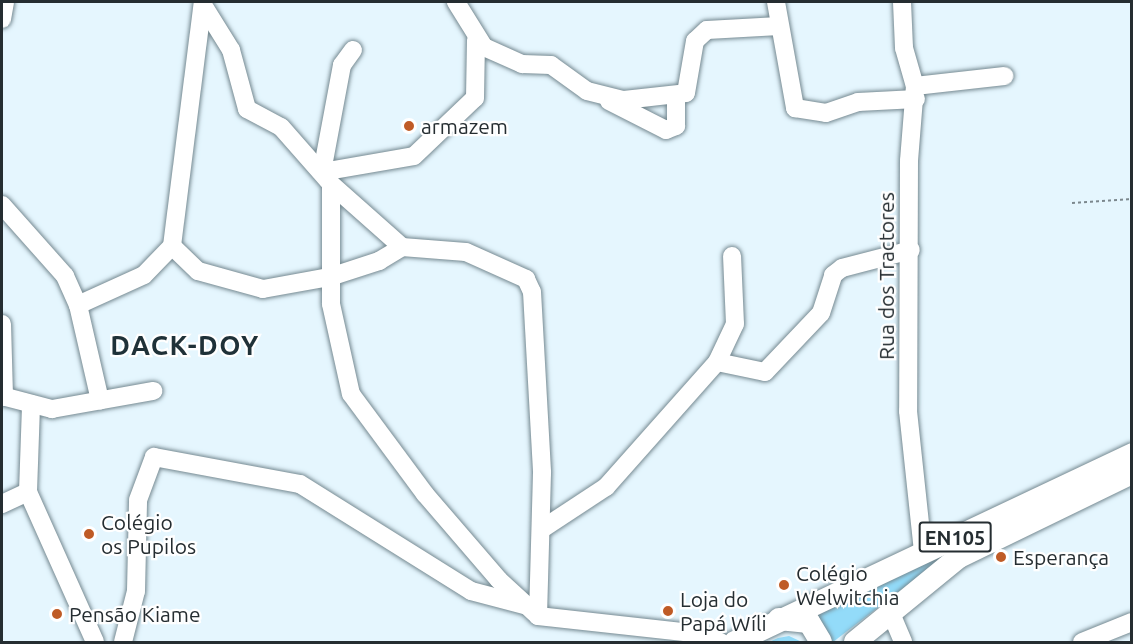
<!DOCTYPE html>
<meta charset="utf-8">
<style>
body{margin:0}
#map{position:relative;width:1133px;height:644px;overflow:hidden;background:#e5f6fe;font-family:Ubuntu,sans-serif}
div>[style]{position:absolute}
.green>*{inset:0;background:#93dbf9}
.path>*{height:2px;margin-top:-1px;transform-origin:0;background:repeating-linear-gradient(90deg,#7c888e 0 3px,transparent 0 6px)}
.roads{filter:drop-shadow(0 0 2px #758991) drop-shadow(0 0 2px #758991)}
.minor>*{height:18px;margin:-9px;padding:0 9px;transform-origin:9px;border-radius:9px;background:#fff}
.major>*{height:22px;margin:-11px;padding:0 11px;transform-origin:11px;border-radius:11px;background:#fff}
.dots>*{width:16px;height:16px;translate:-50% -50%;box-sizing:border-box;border:3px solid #fff;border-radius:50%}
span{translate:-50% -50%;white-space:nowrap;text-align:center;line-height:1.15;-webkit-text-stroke:4.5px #fff;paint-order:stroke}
.shield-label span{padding:2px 4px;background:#fff;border:2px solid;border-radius:4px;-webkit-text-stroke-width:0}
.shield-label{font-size:20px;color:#252d31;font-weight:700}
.poi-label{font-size:21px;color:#252d31}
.left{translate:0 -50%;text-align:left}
.street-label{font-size:21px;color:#252d31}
.district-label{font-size:27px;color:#1f3138;font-weight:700;letter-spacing:1.5px}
.frame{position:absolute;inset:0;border:3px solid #252d31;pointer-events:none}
</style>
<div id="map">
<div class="green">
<i style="clip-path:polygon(962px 543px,833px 642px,813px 614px)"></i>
<i style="clip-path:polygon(789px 636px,802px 642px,769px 642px,778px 638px)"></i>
</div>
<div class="path">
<i style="left:1072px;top:203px;width:60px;rotate:-3.8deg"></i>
</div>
<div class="roads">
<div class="minor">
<i style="left:456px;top:2px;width:53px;rotate:58.1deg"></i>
<i style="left:484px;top:47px;width:42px;rotate:24.1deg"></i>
<i style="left:522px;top:64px;width:29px;rotate:2deg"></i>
<i style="left:551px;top:65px;width:44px;rotate:35.8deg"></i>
<i style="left:587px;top:91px;width:38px;rotate:14deg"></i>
<i style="left:624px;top:100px;width:62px;rotate:-6.4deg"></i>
<i style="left:686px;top:93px;width:53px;rotate:-80.2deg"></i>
<i style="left:695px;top:41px;width:16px;rotate:-43deg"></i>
<i style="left:707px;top:30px;width:72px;rotate:-3.2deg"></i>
<i style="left:776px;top:2px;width:108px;rotate:79.8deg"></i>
<i style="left:795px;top:108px;width:31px;rotate:9deg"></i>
<i style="left:826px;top:113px;width:34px;rotate:-19deg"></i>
<i style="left:858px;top:102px;width:58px;rotate:-3deg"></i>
<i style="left:902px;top:2px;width:46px;rotate:87.5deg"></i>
<i style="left:904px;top:48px;width:40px;rotate:74deg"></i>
<i style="left:915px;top:86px;width:75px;rotate:94.6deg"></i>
<i style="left:909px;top:161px;width:250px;rotate:90.2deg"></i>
<i style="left:908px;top:411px;width:142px;rotate:83.9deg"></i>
<i style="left:203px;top:5px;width:53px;rotate:58.1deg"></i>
<i style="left:231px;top:50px;width:61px;rotate:74.8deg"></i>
<i style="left:247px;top:109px;width:38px;rotate:28deg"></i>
<i style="left:281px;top:127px;width:76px;rotate:48.7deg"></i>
<i style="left:331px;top:184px;width:120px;rotate:90deg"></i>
<i style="left:331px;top:304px;width:92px;rotate:77.5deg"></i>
<i style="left:351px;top:394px;width:124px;rotate:53.5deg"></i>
<i style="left:425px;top:494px;width:113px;rotate:49.3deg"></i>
<i style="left:499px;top:580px;width:53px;rotate:42.7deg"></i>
<i style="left:538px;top:616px;width:156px;rotate:6.3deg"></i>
<i style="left:693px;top:633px;width:29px;rotate:18deg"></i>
<i style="left:2px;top:19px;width:17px;rotate:-80deg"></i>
<i style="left:353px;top:50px;width:19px;rotate:126deg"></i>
<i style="left:342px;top:65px;width:109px;rotate:100.6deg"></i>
<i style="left:322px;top:172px;width:93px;rotate:-9.9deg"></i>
<i style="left:414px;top:156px;width:84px;rotate:-43.6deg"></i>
<i style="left:475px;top:98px;width:58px;rotate:-89deg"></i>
<i style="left:915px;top:86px;width:90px;rotate:-6.4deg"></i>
<i style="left:609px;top:101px;width:64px;rotate:27deg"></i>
<i style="left:666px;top:130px;width:11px;rotate:-22deg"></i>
<i style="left:676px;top:126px;width:28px;rotate:-90deg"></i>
<i style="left:331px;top:184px;width:95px;rotate:41.6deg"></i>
<i style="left:402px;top:247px;width:64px;rotate:4.5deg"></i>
<i style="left:466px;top:252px;width:66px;rotate:24.2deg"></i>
<i style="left:526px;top:279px;width:14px;rotate:65deg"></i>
<i style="left:532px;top:292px;width:181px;rotate:86.8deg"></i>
<i style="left:542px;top:473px;width:143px;rotate:91.6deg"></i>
<i style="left:2px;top:205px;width:95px;rotate:48.4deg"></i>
<i style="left:65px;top:276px;width:32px;rotate:66deg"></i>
<i style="left:78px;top:305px;width:98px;rotate:77deg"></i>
<i style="left:172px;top:246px;width:36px;rotate:44deg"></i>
<i style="left:198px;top:271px;width:67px;rotate:15.5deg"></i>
<i style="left:263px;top:289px;width:68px;rotate:-10.2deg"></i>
<i style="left:330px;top:277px;width:52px;rotate:-18.1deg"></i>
<i style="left:379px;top:261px;width:27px;rotate:-31deg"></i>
<i style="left:78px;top:305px;width:72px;rotate:-24.4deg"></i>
<i style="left:144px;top:275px;width:40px;rotate:-46deg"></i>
<i style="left:172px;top:246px;width:246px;rotate:-82.8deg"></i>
<i style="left:2px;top:324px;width:73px;rotate:88.4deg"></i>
<i style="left:717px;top:362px;width:49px;rotate:11.8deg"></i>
<i style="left:765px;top:372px;width:81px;rotate:-46.5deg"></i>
<i style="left:821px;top:313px;width:40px;rotate:-72deg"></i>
<i style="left:833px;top:275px;width:11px;rotate:-38deg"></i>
<i style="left:842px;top:268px;width:71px;rotate:-14.6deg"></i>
<i style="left:2px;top:396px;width:52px;rotate:14.6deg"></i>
<i style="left:52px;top:409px;width:103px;rotate:-10.1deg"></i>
<i style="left:28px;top:492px;width:88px;rotate:-88deg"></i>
<i style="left:2px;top:504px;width:29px;rotate:-25deg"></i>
<i style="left:28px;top:492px;width:164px;rotate:65.9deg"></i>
<i style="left:542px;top:529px;width:77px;rotate:-33.3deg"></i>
<i style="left:606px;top:487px;width:167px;rotate:-48.4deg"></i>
<i style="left:717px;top:362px;width:42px;rotate:-64.7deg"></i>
<i style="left:735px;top:324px;width:68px;rotate:-92.5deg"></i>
<i style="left:890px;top:611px;width:34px;rotate:67deg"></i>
<i style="left:123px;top:642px;width:53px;rotate:-75.7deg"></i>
<i style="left:136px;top:591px;width:91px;rotate:-88.7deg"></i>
<i style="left:138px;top:500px;width:46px;rotate:-69.6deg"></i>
<i style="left:154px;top:457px;width:148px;rotate:10.5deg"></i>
<i style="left:300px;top:484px;width:202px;rotate:32deg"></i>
<i style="left:471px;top:591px;width:55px;rotate:14.8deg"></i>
<i style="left:1082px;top:642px;width:54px;rotate:-21.8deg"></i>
</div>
<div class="major">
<i style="left:779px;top:619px;width:30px;rotate:6deg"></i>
<i style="left:809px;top:622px;width:23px;rotate:59deg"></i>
<i style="left:735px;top:642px;width:439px;rotate:-25.3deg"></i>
<i style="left:855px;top:642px;width:134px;rotate:-39.3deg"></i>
<i style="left:959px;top:557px;width:192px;rotate:-25.9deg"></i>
</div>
</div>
<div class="dots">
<i style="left:409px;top:126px;background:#bf5b26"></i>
<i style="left:89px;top:534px;background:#bf5b26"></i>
<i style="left:1001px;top:557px;background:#bf5b26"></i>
<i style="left:784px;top:585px;background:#bf5b26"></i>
<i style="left:668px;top:611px;background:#bf5b26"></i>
<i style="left:57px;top:614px;background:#bf5b26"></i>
</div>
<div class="shield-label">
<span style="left:955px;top:537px">EN105</span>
</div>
<div class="poi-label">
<span class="left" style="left:421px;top:126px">armazem</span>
<span class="left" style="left:101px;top:534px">Colégio<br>os Pupilos</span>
<span class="left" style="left:1013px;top:557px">Esperança</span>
<span class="left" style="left:796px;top:585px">Colégio<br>Welwitchia</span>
<span class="left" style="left:680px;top:611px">Loja do<br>Papá Wíli</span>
<span class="left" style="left:69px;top:614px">Pensão Kiame</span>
</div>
<div class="street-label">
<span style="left:886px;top:276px;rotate:-90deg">Rua dos Tractores</span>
</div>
<div class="district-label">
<span style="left:185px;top:346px">DACK-DOY</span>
</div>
<div class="frame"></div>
</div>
